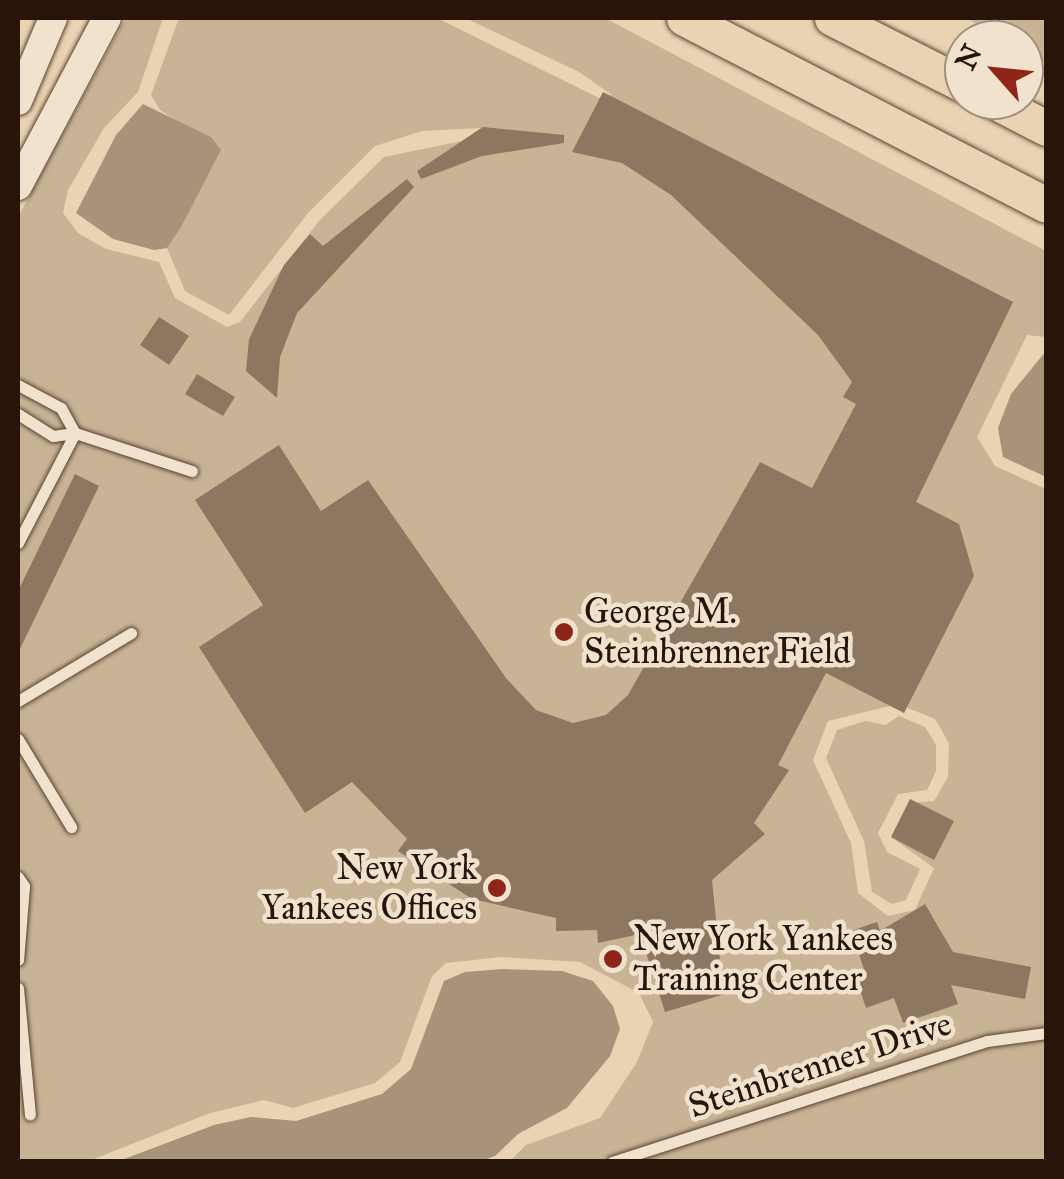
<!DOCTYPE html>
<style>
body{margin:0}
#map{position:relative;width:1064px;height:1179px;overflow:hidden;background:#ead3b2;font-family:"IM FELL Great Primer",serif}
div>[style]{position:absolute}
.green>*{inset:0;background:#c9b395}
.water>*{inset:0;background:#a89279}
.building>*{inset:0;background:#8d7761}
.roads{filter:drop-shadow(0 0 2px #584433) drop-shadow(0 0 2px #584433)}
.service>*{height:11px;margin:-5.5px;padding:0 5.5px;transform-origin:5.5px;border-radius:5.5px;background:#f1e2cd}
.tertiary>*{height:28px;margin:-14px;padding:0 14px;transform-origin:14px;border-radius:14px;background:#f1e2cd}
.primary>*{height:35px;margin:-17.5px;padding:0 17.5px;transform-origin:17.5px;border-radius:17.5px;background:#ead3b2}
.dots>*{width:28px;height:28px;translate:-50% -50%;box-sizing:border-box;border:5px solid #f1e2cd;border-radius:50%}
span{translate:-50% -50%;white-space:nowrap;text-align:center;line-height:1.15;-webkit-text-stroke:9px #f1e2cd;paint-order:stroke}
.poi-label{font-size:35px;color:#281409}
.left{translate:0 -50%;text-align:left}
.right{translate:-100% -50%;text-align:right}
.street-label{font-size:35px;color:#281409}
.frame{position:absolute;inset:0;border:20px solid #281409;pointer-events:none}
.north{position:absolute;left:944px;top:20px;width:100px;height:100px;box-sizing:border-box;background:#f1e2cd;border:2px solid #a1907f;border-radius:50%;rotate:297deg;font-size:28px;font-weight:700;line-height:40px;text-align:center;color:#281409}
.north::after{content:'';display:block;margin:auto;width:35px;height:45px;background:#8f2418;clip-path:polygon(50% 0,100% 100%,50% 72%,0 100%)}
</style>
<div id="map">
<div class="green">
<i style="clip-path:polygon(evenodd,126px 18px,163px 18px,138px 92px,104px 128px,68px 190px,63px 213px,78px 233px,106px 249px,159px 262px,175px 298px,227px 327px,240px 322px,319px 221px,384px 157px,462px 141px,481px 128px,422px 131px,375px 146px,308px 213px,229px 315px,185px 291px,167px 248px,221px 150px,160px 110px,151px 95px,179px 18px,437px 18px,599px 98px,612px 95px,579px 72px,465px 18px,605px 18px,1046px 251px,1046px 337px,1027px 335px,977px 437px,995px 466px,1046px 489px,1046px 1161px,510px 1161px,526px 1145px,600px 1118px,637px 1062px,653px 1022px,639px 993px,580px 962px,501px 957px,446px 963px,432px 976px,400px 1062px,375px 1083px,293px 1108px,264px 1100px,210px 1113px,89px 1161px,18px 1161px,18px 217px,126px 18px,898px 704px,935px 719px,949px 743px,948px 777px,934px 801px,909px 803px,891px 837px,934px 868px,915px 910px,888px 916px,858px 893px,851px 843px,813px 760px,828px 721px,898px 704px)"></i>
<i style="clip-path:polygon(966px 18px,1046px 18px,1046px 63px,1024px 50px,1024px 40px,1006px 40px)"></i>
<i style="clip-path:polygon(899px 716px,925px 727px,936px 745px,936px 771px,927px 790px,898px 794px,878px 833px,887px 852px,920px 869px,906px 900px,892px 904px,872px 892px,864px 841px,826px 758px,837px 730px,865px 721px,885px 725px)"></i>
</div>
<div class="water">
<i style="clip-path:polygon(143px 104px,211px 137px,221px 150px,181px 227px,167px 248px,154px 250px,113px 239px,76px 213px,116px 135px)"></i>
<i style="clip-path:polygon(1046px 351px,1046px 477px,1003px 457px,998px 428px,1011px 394px)"></i>
<i style="clip-path:polygon(503px 969px,562px 971px,593px 981px,613px 1006px,620px 1029px,610px 1056px,567px 1108px,518px 1134px,495px 1156px,478px 1162px,119px 1161px,214px 1125px,251px 1117px,296px 1121px,382px 1094px,411px 1069px,444px 981px,465px 972px)"></i>
</div>
<div class="building">
<i style="clip-path:polygon(603px 92px,1013px 302px,916px 502px,959px 524px,974px 576px,904px 713px,826px 673px,778px 765px,789px 770px,754px 823px,765px 834px,712px 880px,720px 959px,714px 960px,725px 994px,665px 1012px,640px 934px,598px 943px,597px 930px,556px 931px,556px 918px,472px 899px,398px 851px,407px 839px,352px 782px,305px 813px,199px 647px,263px 605px,195px 500px,279px 445px,321px 511px,368px 480px,506px 678px,536px 710px,573px 723px,606px 715px,628px 695px,760px 462px,812px 488px,856px 404px,843px 397px,852px 382px,818px 335px,671px 195px,622px 163px,572px 152px)"></i>
<i style="clip-path:polygon(483px 127px,564px 135px,564px 143px,482px 156px,421px 179px,417px 171px)"></i>
<i style="clip-path:polygon(407px 179px,414px 187px,297px 313px,280px 357px,277px 398px,246px 371px,249px 339px,284px 265px,310px 234px,323px 246px)"></i>
<i style="clip-path:polygon(159px 317px,189px 336px,169px 365px,140px 345px)"></i>
<i style="clip-path:polygon(197px 374px,235px 397px,223px 416px,185px 394px)"></i>
<i style="clip-path:polygon(75px 474px,99px 486px,18px 653px,18px 591px)"></i>
<i style="clip-path:polygon(910px 799px,954px 821px,934px 860px,891px 837px)"></i>
<i style="clip-path:polygon(925px 904px,953px 952px,1031px 967px,1025px 999px,951px 985px,958px 1004px,903px 1023px,894px 998px,866px 1008px,855px 975px,865px 972px,851px 931px,877px 922px,880px 931px)"></i>
</div>
<div class="roads">
<div class="service">
<i style="left:18px;top:385px;width:49px;rotate:28.1deg"></i>
<i style="left:61px;top:408px;width:29px;rotate:61deg"></i>
<i style="left:75px;top:433px;width:124px;rotate:117.4deg"></i>
<i style="left:18px;top:414px;width:41px;rotate:32.2deg"></i>
<i style="left:53px;top:436px;width:22px;rotate:-8deg"></i>
<i style="left:75px;top:433px;width:123px;rotate:18deg"></i>
<i style="left:18px;top:701px;width:132px;rotate:-31deg"></i>
<i style="left:18px;top:739px;width:103px;rotate:58.9deg"></i>
<i style="left:18px;top:877px;width:11px;rotate:56deg"></i>
<i style="left:24px;top:886px;width:74px;rotate:94.6deg"></i>
<i style="left:18px;top:988px;width:127px;rotate:84.6deg"></i>
<i style="left:612px;top:1162px;width:394px;rotate:-17.9deg"></i>
<i style="left:987px;top:1041px;width:60px;rotate:-7.7deg"></i>
</div>
<div class="tertiary">
<i style="left:18px;top:101px;width:90px;rotate:-67.1deg"></i>
<i style="left:18px;top:186px;width:190px;rotate:-62.1deg"></i>
</div>
<div class="primary">
<i style="left:684px;top:18px;width:407px;rotate:27.3deg"></i>
<i style="left:832px;top:18px;width:148px;rotate:26.9deg"></i>
<i style="left:992px;top:100px;width:61px;rotate:27.4deg"></i>
</div>
</div>
<div class="dots">
<i style="left:564px;top:632px;background:#8f2418"></i>
<i style="left:497px;top:888px;background:#8f2418"></i>
<i style="left:613px;top:959px;background:#8f2418"></i>
</div>
<div class="poi-label">
<span class="left" style="left:584px;top:632px">George M.<br>Steinbrenner Field</span>
<span class="right" style="left:477px;top:888px">New York<br>Yankees Offices</span>
<span class="left" style="left:633px;top:959px">New York Yankees<br>Training Center</span>
</div>
<div class="street-label">
<span style="left:820px;top:1065px;rotate:-18deg">Steinbrenner Drive</span>
</div>
<div class="frame"></div>
<div class="north">N</div>
</div>
